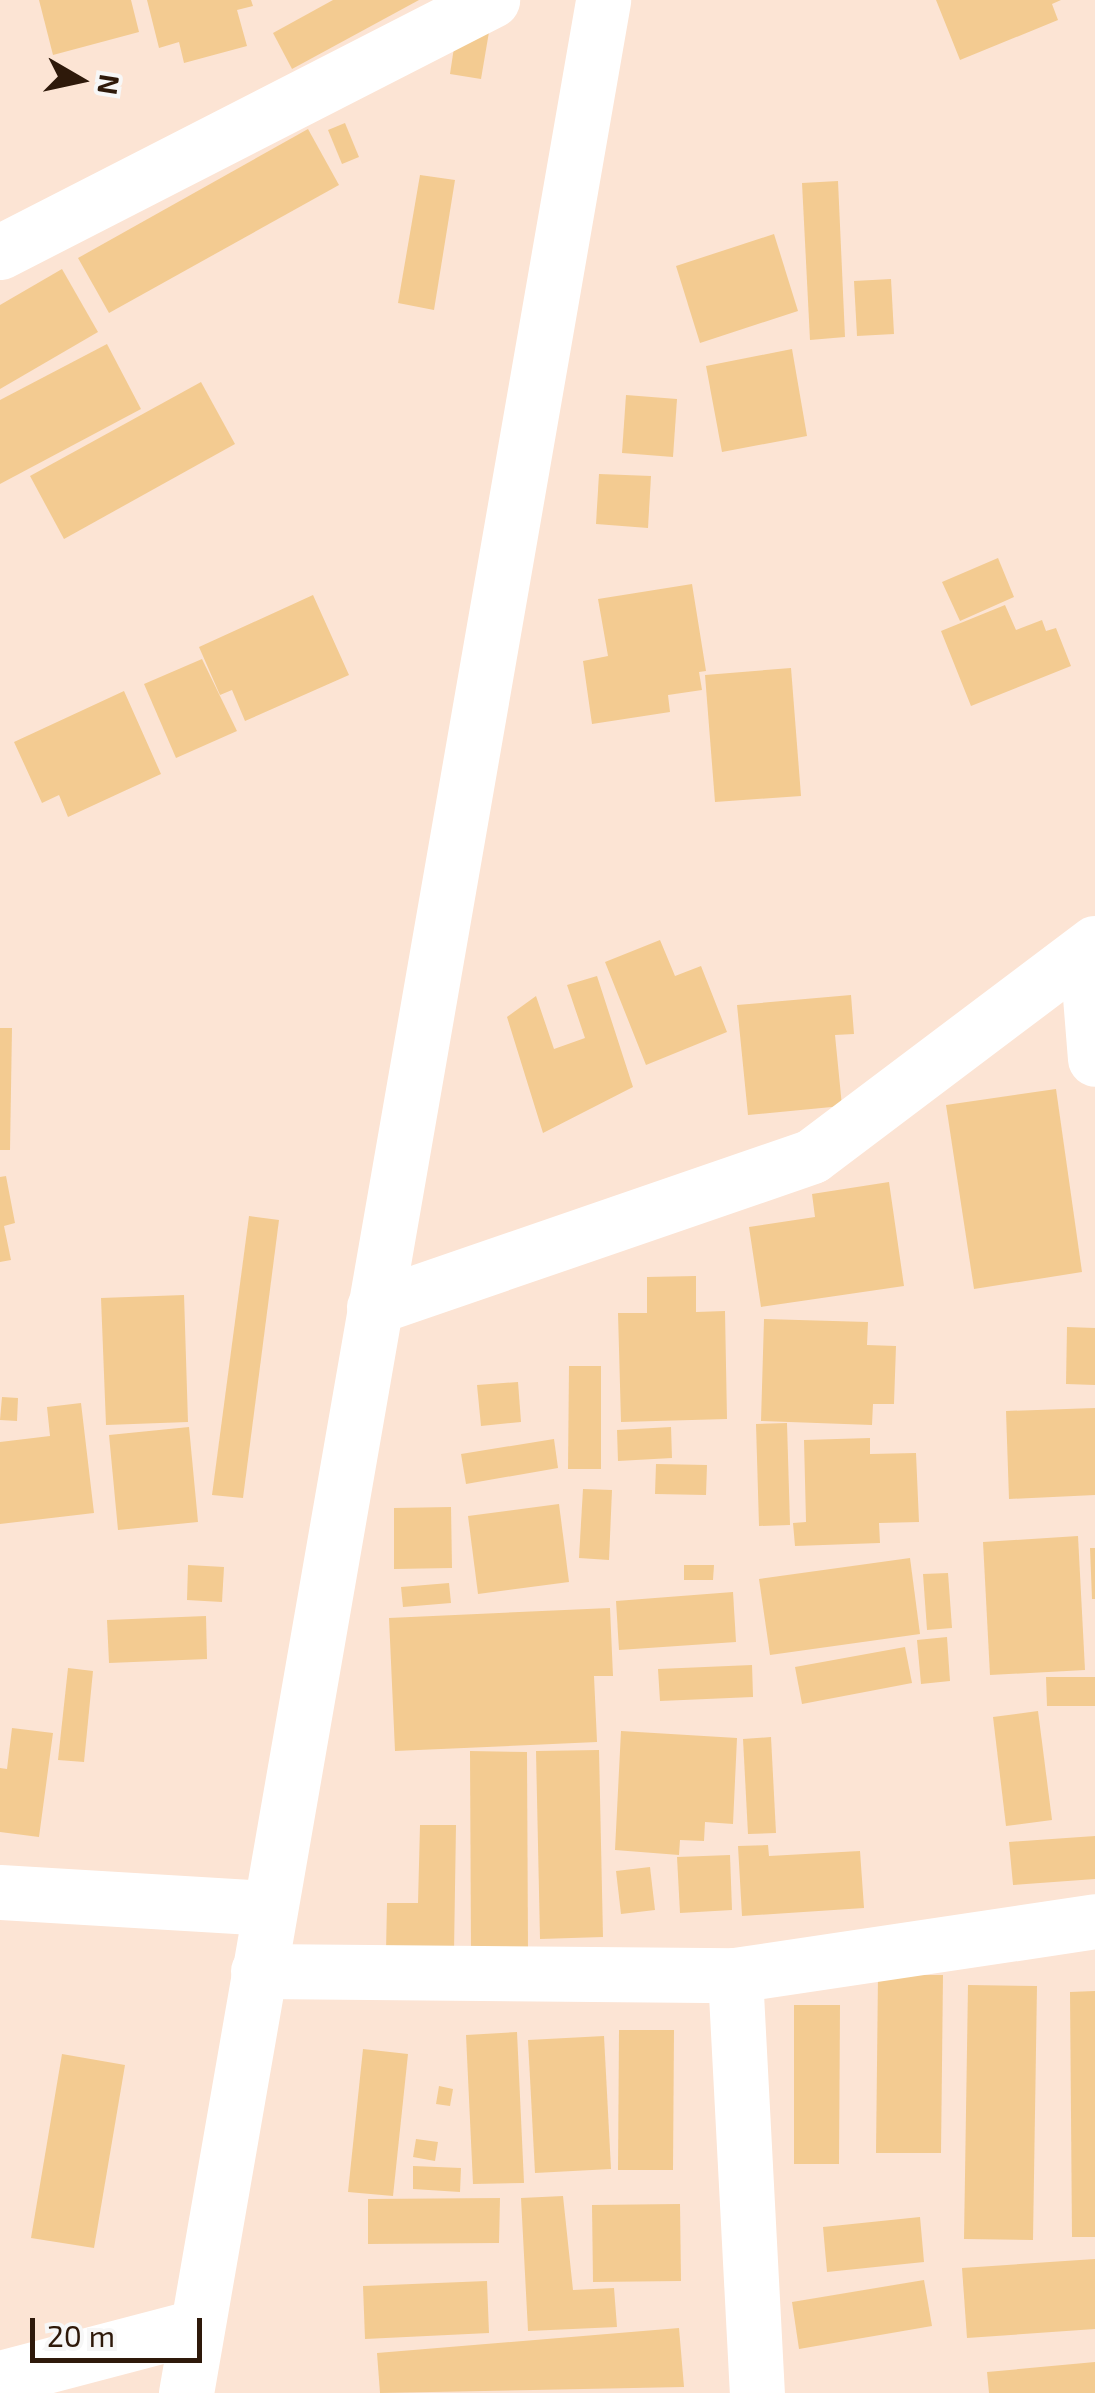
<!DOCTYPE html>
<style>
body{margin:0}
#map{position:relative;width:1095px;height:2393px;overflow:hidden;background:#fce4d4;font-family:"Exo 2",sans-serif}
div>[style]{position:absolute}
.building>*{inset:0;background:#f3cb91}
.street>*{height:55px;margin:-27.5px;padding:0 27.5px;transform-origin:27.5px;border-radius:27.5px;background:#fff}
span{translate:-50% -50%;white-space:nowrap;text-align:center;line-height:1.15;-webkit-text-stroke:8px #f7f7f7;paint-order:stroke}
.north{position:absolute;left:30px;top:30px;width:100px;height:100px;-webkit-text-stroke:8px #f7f7f7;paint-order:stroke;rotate:99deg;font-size:28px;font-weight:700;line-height:40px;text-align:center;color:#2e190a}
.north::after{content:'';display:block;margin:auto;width:35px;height:45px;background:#2e190a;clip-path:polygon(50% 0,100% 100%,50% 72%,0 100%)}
.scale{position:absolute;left:30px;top:2318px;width:172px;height:45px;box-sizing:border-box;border:5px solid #2e190a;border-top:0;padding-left:12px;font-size:30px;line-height:35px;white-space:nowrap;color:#2e190a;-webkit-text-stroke:8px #f7f7f7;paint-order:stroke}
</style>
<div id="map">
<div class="building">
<i style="clip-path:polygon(39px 0,131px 0,139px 32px,53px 55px)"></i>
<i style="clip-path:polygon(147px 0,251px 0,253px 6px,237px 10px,247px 46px,184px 63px,179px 42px,159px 48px)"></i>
<i style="clip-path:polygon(333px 0,419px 0,292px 69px,273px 33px)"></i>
<i style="clip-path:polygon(936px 0,1061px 0,1052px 4px,1058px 20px,960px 60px)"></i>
<i style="clip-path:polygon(458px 21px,490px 26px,481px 79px,450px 74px)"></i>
<i style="clip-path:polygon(345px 123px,359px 157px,342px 164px,328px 130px)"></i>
<i style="clip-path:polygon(308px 129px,339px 185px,109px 313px,78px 258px)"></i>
<i style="clip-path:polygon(420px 175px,455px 180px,434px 310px,398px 303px)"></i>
<i style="clip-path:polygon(838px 181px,845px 337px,810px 340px,802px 183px)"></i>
<i style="clip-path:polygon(774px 234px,798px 311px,700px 343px,676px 266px)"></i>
<i style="clip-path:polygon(62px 269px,98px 332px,0 389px,0 305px)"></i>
<i style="clip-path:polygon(891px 279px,894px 334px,857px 336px,854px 281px)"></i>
<i style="clip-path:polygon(107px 344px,141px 409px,0 484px,0 400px)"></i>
<i style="clip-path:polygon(792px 349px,807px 436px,722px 452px,706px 366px)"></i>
<i style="clip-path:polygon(201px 382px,235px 444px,64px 539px,30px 476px)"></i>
<i style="clip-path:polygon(626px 395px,677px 399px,673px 457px,622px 453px)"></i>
<i style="clip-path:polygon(599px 474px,651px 476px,648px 528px,596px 524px)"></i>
<i style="clip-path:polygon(998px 558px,1014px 597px,960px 621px,942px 582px)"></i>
<i style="clip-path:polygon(692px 584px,706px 671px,699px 672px,702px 690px,668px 695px,670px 712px,592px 724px,583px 661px,608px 656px,598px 599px)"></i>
<i style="clip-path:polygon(313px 595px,349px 675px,245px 721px,232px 690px,220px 695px,199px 647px)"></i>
<i style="clip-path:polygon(1005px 605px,1016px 630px,1042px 620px,1046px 631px,1056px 628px,1071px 666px,971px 706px,941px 631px)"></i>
<i style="clip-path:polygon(202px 659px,237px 731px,176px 758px,144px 684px)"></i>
<i style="clip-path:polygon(791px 668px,801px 796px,715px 802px,705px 675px)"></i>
<i style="clip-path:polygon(124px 691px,161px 774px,68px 817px,59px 795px,42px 803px,14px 742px)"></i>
<i style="clip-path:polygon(660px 940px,675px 976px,701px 966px,727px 1032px,646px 1065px,605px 962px)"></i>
<i style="clip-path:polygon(597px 976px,633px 1087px,543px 1133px,507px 1017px,536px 996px,554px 1049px,585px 1038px,567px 985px)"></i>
<i style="clip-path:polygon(851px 995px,854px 1034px,835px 1035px,842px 1106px,748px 1115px,737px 1005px)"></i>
<i style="clip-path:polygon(0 1028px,12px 1028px,10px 1150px,0 1150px)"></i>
<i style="clip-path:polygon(1056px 1089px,1082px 1272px,974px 1289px,946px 1105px)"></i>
<i style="clip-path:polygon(6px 1176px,15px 1223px,4px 1226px,11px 1260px,0 1262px,0 1177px)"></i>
<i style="clip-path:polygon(889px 1182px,904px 1286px,761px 1307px,749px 1227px,815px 1217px,812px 1194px)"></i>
<i style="clip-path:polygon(249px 1216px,279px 1220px,243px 1498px,212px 1495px)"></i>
<i style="clip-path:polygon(696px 1276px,696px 1312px,725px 1311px,727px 1419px,621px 1422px,618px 1313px,647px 1313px,647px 1277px)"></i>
<i style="clip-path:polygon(184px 1295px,188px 1422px,106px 1425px,101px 1298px)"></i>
<i style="clip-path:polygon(764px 1319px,868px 1322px,867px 1345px,896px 1346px,894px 1404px,873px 1404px,872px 1425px,761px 1421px)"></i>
<i style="clip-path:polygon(1067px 1327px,1095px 1328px,1095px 1385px,1066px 1384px)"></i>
<i style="clip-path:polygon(569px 1366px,601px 1366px,601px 1469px,568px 1469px)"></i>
<i style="clip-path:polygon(518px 1382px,521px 1422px,481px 1426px,477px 1385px)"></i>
<i style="clip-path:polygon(2px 1397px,18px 1398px,17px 1421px,0 1420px)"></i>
<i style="clip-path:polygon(81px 1403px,94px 1513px,0 1524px,0 1442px,50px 1436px,47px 1407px)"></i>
<i style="clip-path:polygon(1095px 1408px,1095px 1495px,1009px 1499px,1006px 1411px)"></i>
<i style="clip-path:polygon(787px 1423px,790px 1525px,759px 1526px,756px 1424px)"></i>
<i style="clip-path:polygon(189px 1427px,198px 1522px,118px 1530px,109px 1435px)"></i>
<i style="clip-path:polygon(671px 1427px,672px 1458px,618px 1461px,617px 1430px)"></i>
<i style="clip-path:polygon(870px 1438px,870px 1454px,916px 1453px,919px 1522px,879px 1523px,880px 1543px,795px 1546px,793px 1523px,806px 1522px,804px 1440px)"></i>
<i style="clip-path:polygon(554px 1439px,558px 1468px,466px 1484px,461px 1454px)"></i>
<i style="clip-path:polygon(656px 1464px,707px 1465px,706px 1495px,655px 1494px)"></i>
<i style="clip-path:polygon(583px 1489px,612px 1490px,609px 1560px,579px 1558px)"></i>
<i style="clip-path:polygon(559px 1504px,569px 1582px,478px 1594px,468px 1516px)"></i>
<i style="clip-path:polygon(451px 1507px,452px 1568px,394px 1569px,394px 1508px)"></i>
<i style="clip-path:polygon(1078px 1536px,1085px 1670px,990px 1675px,983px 1542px)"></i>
<i style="clip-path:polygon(1090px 1548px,1095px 1548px,1095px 1599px,1092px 1599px)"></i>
<i style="clip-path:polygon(910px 1558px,920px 1634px,770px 1655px,759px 1579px)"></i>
<i style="clip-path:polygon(188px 1565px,224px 1567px,222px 1602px,187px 1600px)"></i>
<i style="clip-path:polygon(684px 1565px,714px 1565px,713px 1580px,684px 1580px)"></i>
<i style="clip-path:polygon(948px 1573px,952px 1628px,927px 1630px,923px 1574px)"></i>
<i style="clip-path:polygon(449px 1583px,451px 1603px,403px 1607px,401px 1587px)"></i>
<i style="clip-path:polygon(733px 1592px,736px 1642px,619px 1650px,616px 1601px)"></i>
<i style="clip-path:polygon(610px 1608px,613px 1676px,594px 1676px,597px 1742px,395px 1751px,389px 1618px)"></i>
<i style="clip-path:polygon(206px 1616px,207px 1659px,109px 1663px,107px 1620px)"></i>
<i style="clip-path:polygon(947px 1637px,950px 1681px,921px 1684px,917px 1640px)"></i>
<i style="clip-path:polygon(905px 1647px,912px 1683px,802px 1704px,795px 1667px)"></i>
<i style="clip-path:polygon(752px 1665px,753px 1697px,660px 1701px,658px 1669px)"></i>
<i style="clip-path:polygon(68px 1668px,93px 1671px,84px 1762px,58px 1760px)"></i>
<i style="clip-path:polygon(1046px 1677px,1095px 1677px,1095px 1706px,1047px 1706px)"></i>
<i style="clip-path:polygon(1038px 1711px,1052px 1820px,1006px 1826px,993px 1717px)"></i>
<i style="clip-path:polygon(12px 1728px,53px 1733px,39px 1837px,0 1832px,0 1768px,7px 1769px)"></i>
<i style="clip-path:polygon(621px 1731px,737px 1738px,733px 1824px,705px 1822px,704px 1841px,680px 1840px,679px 1855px,615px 1850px)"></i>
<i style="clip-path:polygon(771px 1737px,776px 1833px,748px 1834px,743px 1739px)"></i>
<i style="clip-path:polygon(599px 1750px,603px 1937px,540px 1939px,536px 1751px)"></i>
<i style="clip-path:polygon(470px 1751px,527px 1752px,528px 1948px,471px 1949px)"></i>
<i style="clip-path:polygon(420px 1825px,456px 1825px,454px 1952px,386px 1951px,387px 1903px,418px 1903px)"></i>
<i style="clip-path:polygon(1095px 1836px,1095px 1879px,1013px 1885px,1009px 1842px)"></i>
<i style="clip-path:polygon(768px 1845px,769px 1856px,860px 1851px,864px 1908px,742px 1916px,738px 1846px)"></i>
<i style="clip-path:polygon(730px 1855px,732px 1910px,680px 1913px,677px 1857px)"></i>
<i style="clip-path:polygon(650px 1867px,655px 1910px,621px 1914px,616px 1871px)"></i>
<i style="clip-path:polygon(878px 1975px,943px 1975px,941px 2153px,876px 2153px)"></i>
<i style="clip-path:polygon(968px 1985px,1037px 1986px,1033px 2240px,964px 2239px)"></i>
<i style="clip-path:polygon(1095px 1991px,1095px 2237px,1072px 2237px,1070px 1992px)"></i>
<i style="clip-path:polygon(794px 2005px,840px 2005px,839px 2164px,794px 2164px)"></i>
<i style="clip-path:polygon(619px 2030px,674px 2030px,673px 2170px,618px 2170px)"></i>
<i style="clip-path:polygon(517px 2032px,524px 2183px,473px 2184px,466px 2035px)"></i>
<i style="clip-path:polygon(604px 2036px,611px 2169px,535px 2173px,528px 2040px)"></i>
<i style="clip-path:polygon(363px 2049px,408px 2054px,393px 2196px,348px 2192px)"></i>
<i style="clip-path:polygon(62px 2054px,125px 2065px,94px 2248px,31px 2238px)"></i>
<i style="clip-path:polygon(439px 2086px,453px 2089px,450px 2106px,436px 2104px)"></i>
<i style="clip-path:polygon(416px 2139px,438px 2142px,435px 2161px,413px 2157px)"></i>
<i style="clip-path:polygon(413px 2166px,461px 2168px,460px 2192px,413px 2189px)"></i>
<i style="clip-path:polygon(563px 2196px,573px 2290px,614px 2288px,617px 2327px,528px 2331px,521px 2198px)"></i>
<i style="clip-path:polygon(500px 2198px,499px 2243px,368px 2244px,368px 2199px)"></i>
<i style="clip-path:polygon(680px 2204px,681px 2281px,593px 2282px,592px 2205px)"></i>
<i style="clip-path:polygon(920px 2217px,924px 2262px,827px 2272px,823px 2227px)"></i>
<i style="clip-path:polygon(1095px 2259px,1095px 2329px,967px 2338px,962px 2268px)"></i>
<i style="clip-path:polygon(924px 2280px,932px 2326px,799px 2349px,792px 2302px)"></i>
<i style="clip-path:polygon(487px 2281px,489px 2333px,365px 2339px,363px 2286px)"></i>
<i style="clip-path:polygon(679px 2328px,684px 2387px,380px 2393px,377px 2353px)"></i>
<i style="clip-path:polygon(1095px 2362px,1095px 2393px,989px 2393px,987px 2372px)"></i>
</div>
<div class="street">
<i style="left:0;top:252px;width:553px;rotate:-27.12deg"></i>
<i style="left:1095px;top:964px;width:21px;rotate:107deg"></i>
<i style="left:1089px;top:984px;width:75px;rotate:85.4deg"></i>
<i style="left:374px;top:1307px;width:463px;rotate:-19deg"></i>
<i style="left:812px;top:1156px;width:354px;rotate:-37deg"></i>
<i style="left:0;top:1892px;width:269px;rotate:3.4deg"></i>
<i style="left:258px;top:1971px;width:477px;rotate:0.5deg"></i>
<i style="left:735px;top:1975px;width:364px;rotate:-8.5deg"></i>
<i style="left:735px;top:1975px;width:419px;rotate:87deg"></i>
<i style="left:0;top:2378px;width:202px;rotate:-14.7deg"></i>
<i style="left:186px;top:2393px;width:2429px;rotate:-80.11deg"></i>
</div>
<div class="north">N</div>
<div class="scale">20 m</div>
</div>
